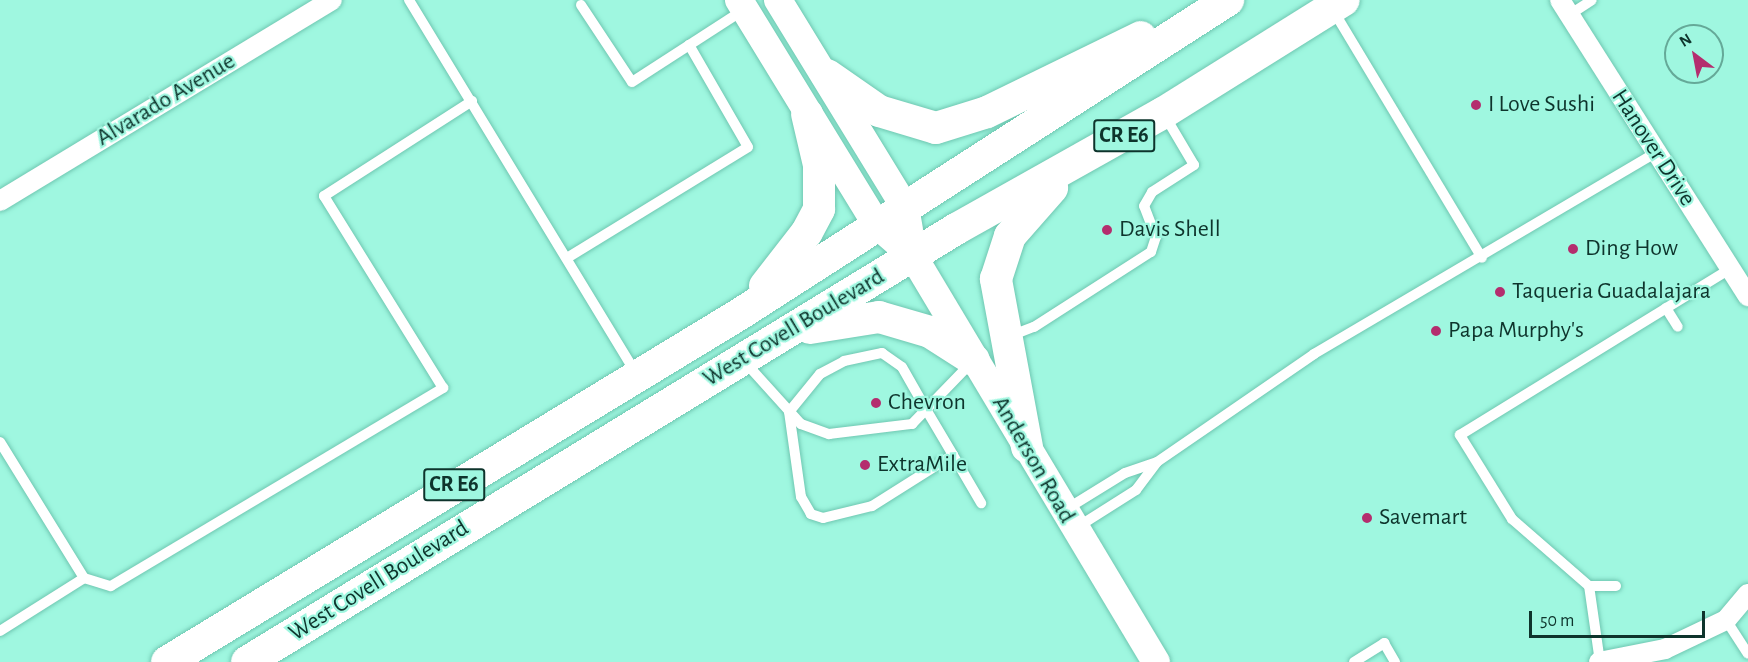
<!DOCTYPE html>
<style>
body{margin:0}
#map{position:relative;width:1748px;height:662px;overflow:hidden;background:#9ff7e0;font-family:"Alegreya Sans",sans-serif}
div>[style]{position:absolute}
.roads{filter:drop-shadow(0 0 2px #6fc7b1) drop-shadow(0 0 2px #6fc7b1)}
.lane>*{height:10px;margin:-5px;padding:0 5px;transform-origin:5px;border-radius:5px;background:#fff}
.street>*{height:20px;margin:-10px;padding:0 10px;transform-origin:10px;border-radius:10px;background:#fff}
.secondary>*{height:28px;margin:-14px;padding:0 14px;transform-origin:14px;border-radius:14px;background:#fff}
.primary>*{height:32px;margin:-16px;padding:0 16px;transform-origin:16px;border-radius:16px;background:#fff}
.dots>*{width:16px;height:16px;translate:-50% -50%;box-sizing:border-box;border:3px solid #9ff7e0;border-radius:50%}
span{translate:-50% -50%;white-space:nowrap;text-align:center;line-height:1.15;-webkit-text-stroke:4.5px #9ff7e0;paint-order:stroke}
.shield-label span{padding:2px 4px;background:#9ff7e0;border:2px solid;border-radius:4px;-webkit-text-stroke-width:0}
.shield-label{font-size:22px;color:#0e342c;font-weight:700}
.street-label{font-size:24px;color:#0e342c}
.poi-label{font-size:24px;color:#0e342c}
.left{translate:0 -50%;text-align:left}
.north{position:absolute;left:1664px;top:24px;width:60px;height:60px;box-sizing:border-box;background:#9ff7e0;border:2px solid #65a998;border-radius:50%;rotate:328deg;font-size:16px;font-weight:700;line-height:24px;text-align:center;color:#0e342c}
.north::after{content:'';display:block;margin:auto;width:21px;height:27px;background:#b42d6e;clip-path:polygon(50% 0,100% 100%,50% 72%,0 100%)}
.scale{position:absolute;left:1529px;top:611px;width:176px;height:27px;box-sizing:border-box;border:3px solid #0e342c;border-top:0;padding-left:8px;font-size:18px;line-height:21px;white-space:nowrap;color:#0e342c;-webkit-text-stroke:4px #9ff7e0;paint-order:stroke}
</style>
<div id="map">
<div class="roads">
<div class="lane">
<i style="left:409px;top:0;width:437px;rotate:58.7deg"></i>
<i style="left:581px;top:5px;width:92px;rotate:56.5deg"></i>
<i style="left:632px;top:82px;width:135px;rotate:-32.9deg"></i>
<i style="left:1333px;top:10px;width:289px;rotate:59deg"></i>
<i style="left:1569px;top:15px;width:27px;rotate:-33deg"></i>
<i style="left:567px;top:258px;width:212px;rotate:-31.5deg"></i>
<i style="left:748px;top:147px;width:118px;rotate:-120deg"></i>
<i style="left:1666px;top:308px;width:22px;rotate:58deg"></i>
<i style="left:1010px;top:336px;width:26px;rotate:-21deg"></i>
<i style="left:1034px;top:327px;width:139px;rotate:-32.7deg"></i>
<i style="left:1151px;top:252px;width:16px;rotate:-72deg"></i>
<i style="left:1156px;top:237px;width:33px;rotate:-111deg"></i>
<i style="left:1144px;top:206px;width:16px;rotate:-60deg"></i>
<i style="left:1152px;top:192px;width:50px;rotate:-32.7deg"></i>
<i style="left:1194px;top:165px;width:57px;rotate:-120.6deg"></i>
<i style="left:744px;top:361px;width:85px;rotate:47.9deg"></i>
<i style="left:801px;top:424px;width:30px;rotate:20deg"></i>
<i style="left:829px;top:434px;width:84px;rotate:-6.9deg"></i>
<i style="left:912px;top:424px;width:85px;rotate:-46deg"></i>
<i style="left:0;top:442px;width:160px;rotate:58.3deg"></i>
<i style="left:953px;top:455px;width:96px;rotate:147.8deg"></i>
<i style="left:872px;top:506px;width:50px;rotate:166.2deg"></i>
<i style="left:823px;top:518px;width:13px;rotate:-162deg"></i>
<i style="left:811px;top:514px;width:20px;rotate:-120deg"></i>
<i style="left:801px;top:497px;width:86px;rotate:-98deg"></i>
<i style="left:789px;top:412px;width:49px;rotate:-50.8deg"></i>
<i style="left:820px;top:374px;width:27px;rotate:-28deg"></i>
<i style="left:844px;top:361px;width:39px;rotate:-12deg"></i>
<i style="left:882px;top:353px;width:24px;rotate:35deg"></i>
<i style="left:902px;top:367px;width:51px;rotate:60.4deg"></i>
<i style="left:927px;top:411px;width:51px;rotate:59.4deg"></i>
<i style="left:953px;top:455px;width:56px;rotate:59.7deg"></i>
<i style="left:1065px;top:510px;width:70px;rotate:-31.7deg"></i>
<i style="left:1125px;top:473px;width:34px;rotate:-19deg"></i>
<i style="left:1157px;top:462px;width:191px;rotate:-34.5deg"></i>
<i style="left:1314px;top:354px;width:396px;rotate:-30.5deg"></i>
<i style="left:1076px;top:528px;width:71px;rotate:-32.3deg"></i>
<i style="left:1136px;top:490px;width:34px;rotate:-53deg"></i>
<i style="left:1589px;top:586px;width:27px"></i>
<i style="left:1726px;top:620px;width:40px;rotate:57.1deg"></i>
<i style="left:0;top:631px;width:99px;rotate:-32.2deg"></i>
<i style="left:84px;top:578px;width:28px;rotate:17deg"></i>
<i style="left:111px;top:586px;width:387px;rotate:-30.8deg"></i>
<i style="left:443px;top:388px;width:226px;rotate:-121.8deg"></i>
<i style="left:324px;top:196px;width:176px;rotate:-32.7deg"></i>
<i style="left:1354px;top:662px;width:36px;rotate:-32deg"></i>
<i style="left:1384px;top:643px;width:22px;rotate:60deg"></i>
<i style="left:1600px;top:662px;width:77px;rotate:-98.2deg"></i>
<i style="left:1589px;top:586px;width:102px;rotate:-139deg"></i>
<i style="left:1512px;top:519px;width:99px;rotate:-121.8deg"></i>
<i style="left:1460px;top:435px;width:318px;rotate:-31.6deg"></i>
</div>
<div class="street">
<i style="left:1560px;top:0;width:351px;rotate:57.6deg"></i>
<i style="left:0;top:201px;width:388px;rotate:-31.2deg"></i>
<i style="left:1599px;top:662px;width:67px;rotate:-11.1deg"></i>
<i style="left:1665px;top:649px;width:68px;rotate:-25.4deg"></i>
<i style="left:1726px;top:620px;width:34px;rotate:-50deg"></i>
</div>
<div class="secondary">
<i style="left:739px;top:0;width:264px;rotate:58.5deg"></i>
<i style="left:877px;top:225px;width:48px;rotate:40.7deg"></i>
<i style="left:913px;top:256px;width:473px;rotate:59.1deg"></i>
<i style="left:778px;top:0;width:243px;rotate:58.5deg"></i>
<i style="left:905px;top:207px;width:23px;rotate:80deg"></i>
</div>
<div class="primary">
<i style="left:827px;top:75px;width:63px;rotate:34.7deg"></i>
<i style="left:879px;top:111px;width:59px;rotate:16.6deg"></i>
<i style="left:936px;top:128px;width:53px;rotate:-17.4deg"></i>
<i style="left:987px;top:112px;width:171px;rotate:-26deg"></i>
<i style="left:765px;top:286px;width:68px;rotate:-52.1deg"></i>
<i style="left:807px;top:232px;width:26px;rotate:-62deg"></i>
<i style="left:819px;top:209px;width:44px;rotate:-90deg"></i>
<i style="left:819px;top:165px;width:52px;rotate:-103.2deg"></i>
<i style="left:810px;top:328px;width:70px;rotate:-9.1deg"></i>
<i style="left:879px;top:317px;width:53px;rotate:16.4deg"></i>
<i style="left:930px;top:332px;width:52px;rotate:32.5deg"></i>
<i style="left:1027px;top:447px;width:171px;rotate:-100.5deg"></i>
<i style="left:996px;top:279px;width:45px;rotate:-72deg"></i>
<i style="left:1010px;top:236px;width:64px;rotate:-48.8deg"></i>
<i style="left:167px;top:662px;width:674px;rotate:-31.28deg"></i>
<i style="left:743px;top:312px;width:577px;rotate:-32.75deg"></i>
<i style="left:247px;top:662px;width:831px;rotate:-31.41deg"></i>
<i style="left:956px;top:229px;width:237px;rotate:-29.3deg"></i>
<i style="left:1163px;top:113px;width:213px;rotate:-32deg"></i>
</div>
</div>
<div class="dots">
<i style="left:1476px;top:105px;background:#b42d6e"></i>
<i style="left:1107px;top:230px;background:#b42d6e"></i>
<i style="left:1573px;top:249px;background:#b42d6e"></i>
<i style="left:1500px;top:292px;background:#b42d6e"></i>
<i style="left:1436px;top:331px;background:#b42d6e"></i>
<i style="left:876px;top:403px;background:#b42d6e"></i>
<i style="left:865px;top:465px;background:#b42d6e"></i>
<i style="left:1367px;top:518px;background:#b42d6e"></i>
</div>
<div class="shield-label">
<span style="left:1124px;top:136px">CR E6</span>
<span style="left:454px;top:485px">CR E6</span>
</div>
<div class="street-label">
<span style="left:166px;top:100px;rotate:-31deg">Alvarado Avenue</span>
<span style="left:1653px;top:148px;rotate:57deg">Hanover Drive</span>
<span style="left:794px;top:328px;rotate:-31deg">West Covell Boulevard</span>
<span style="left:1033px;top:460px;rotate:60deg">Anderson Road</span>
<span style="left:379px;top:581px;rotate:-32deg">West Covell Boulevard</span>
</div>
<div class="poi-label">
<span class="left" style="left:1488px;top:105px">I Love Sushi</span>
<span class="left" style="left:1119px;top:230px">Davis Shell</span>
<span class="left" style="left:1585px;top:249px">Ding How</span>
<span class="left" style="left:1512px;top:292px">Taqueria Guadalajara</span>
<span class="left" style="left:1448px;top:331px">Papa Murphy's</span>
<span class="left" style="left:888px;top:403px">Chevron</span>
<span class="left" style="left:877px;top:465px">ExtraMile</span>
<span class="left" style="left:1379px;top:518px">Savemart</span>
</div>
<div class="north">N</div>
<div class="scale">50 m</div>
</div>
